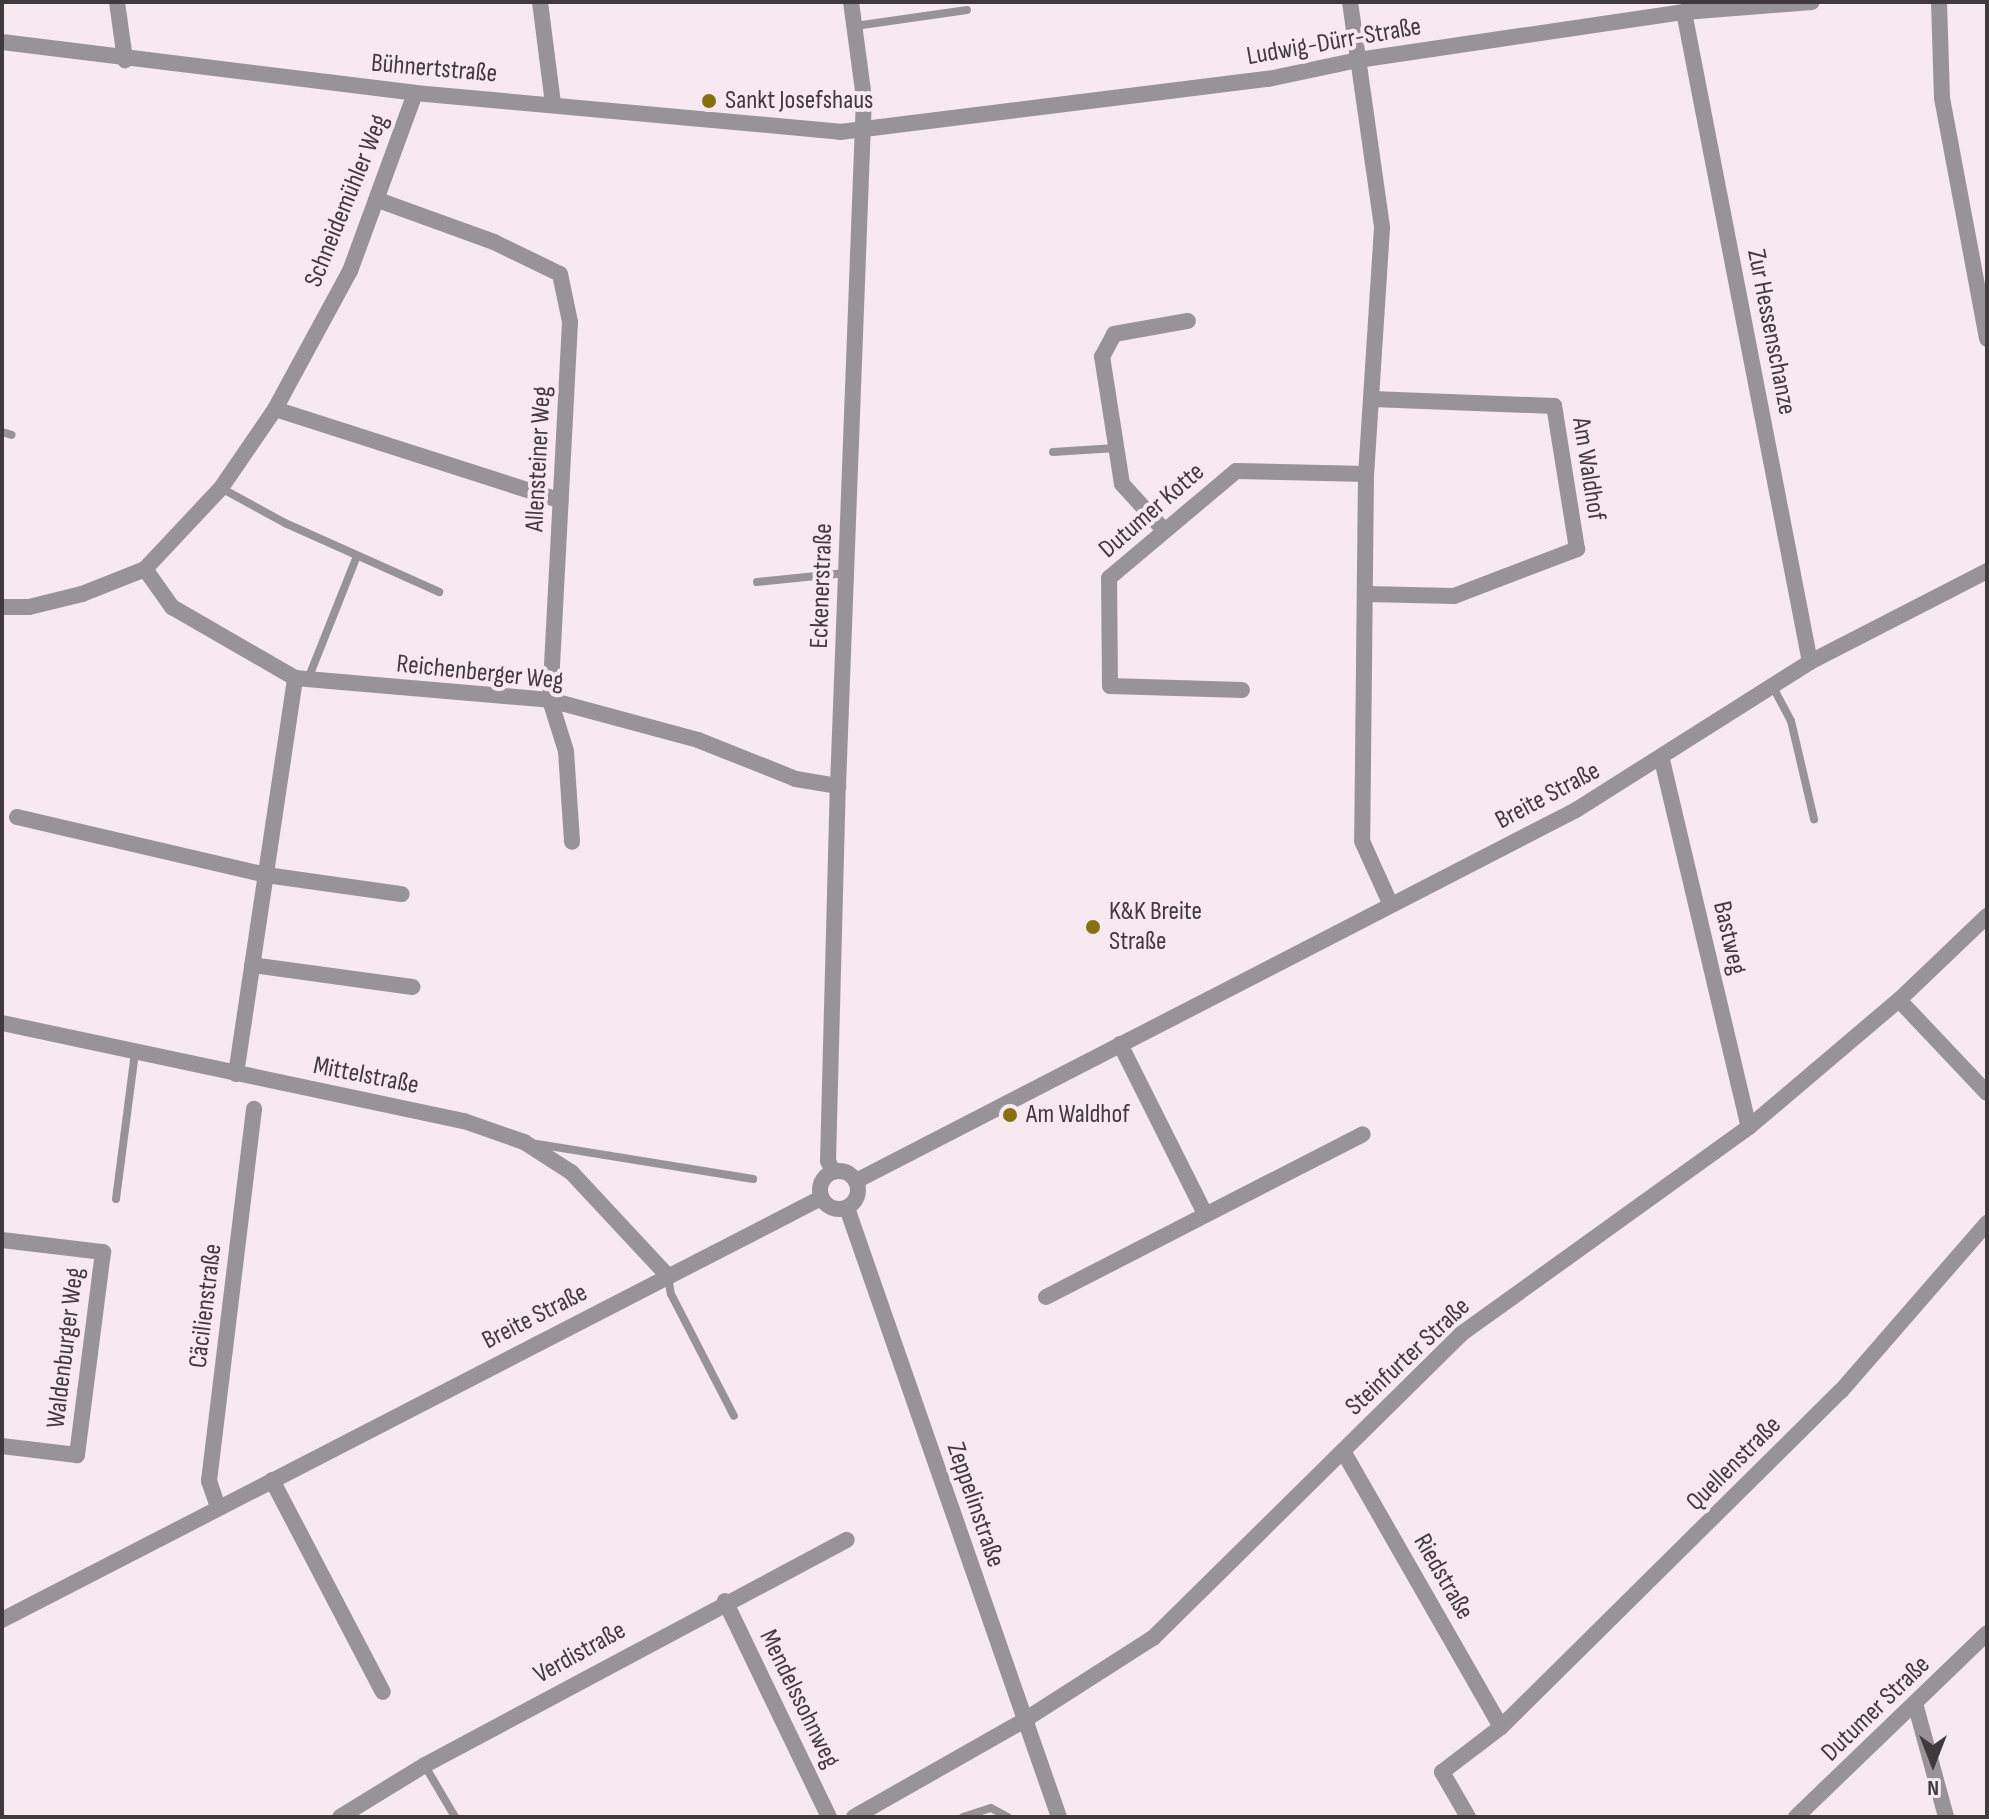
<!DOCTYPE html>
<meta charset="utf-8">
<style>
body{margin:0}
#map{position:relative;width:1989px;height:1819px;overflow:hidden;background:#f7e9ef;font-family:"Sofia Sans Condensed",sans-serif}
div>[style]{position:absolute}
.lane>*{height:8px;margin:-4px;padding:0 4px;transform-origin:4px;border-radius:4px;background:#979397}
.street>*{height:16px;margin:-8px;padding:0 8px;transform-origin:8px;border-radius:8px;background:#979397}
.street>.ring{margin:-8px;padding:0;box-sizing:content-box;background:none;border:16px solid #979397;border-radius:50%}
.dots>*{width:22px;height:22px;translate:-50% -50%;box-sizing:border-box;border:4px solid #f7e9ef;border-radius:50%}
span{translate:-50% -50%;white-space:nowrap;text-align:center;line-height:1.15;-webkit-text-stroke:8px #f7e9ef;paint-order:stroke}
.street-label{font-size:26px;color:#403a3d}
.poi-label{font-size:26px;color:#403a3d}
.left{translate:0 -50%;text-align:left}
.frame{position:absolute;inset:0;border:4px solid #403a3d;pointer-events:none}
.north{position:absolute;left:1893px;top:1723px;width:80px;height:80px;-webkit-text-stroke:6px #f7e9ef;paint-order:stroke;rotate:180deg;font-size:22px;font-weight:700;line-height:32px;text-align:center;color:#403a3d}
.north::after{content:'';display:block;margin:auto;width:28px;height:36px;background:#403a3d;clip-path:polygon(50% 0,100% 100%,50% 72%,0 100%)}
</style>
<div id="map">
<div class="lane">
<i style="left:855px;top:26px;width:113px;rotate:-8.1deg"></i>
<i style="left:2px;top:432px;width:10px;rotate:17deg"></i>
<i style="left:1053px;top:452px;width:63px;rotate:-3.6deg"></i>
<i style="left:221px;top:488px;width:73px;rotate:28.7deg"></i>
<i style="left:285px;top:523px;width:169px;rotate:24.1deg"></i>
<i style="left:757px;top:582px;width:89px;rotate:-5.8deg"></i>
<i style="left:308px;top:679px;width:132px;rotate:-68.3deg"></i>
<i style="left:1773px;top:687px;width:38px;rotate:62deg"></i>
<i style="left:1791px;top:721px;width:101px;rotate:76.8deg"></i>
<i style="left:537px;top:1144px;width:219px;rotate:9.2deg"></i>
<i style="left:116px;top:1199px;width:148px;rotate:-82.6deg"></i>
<i style="left:668px;top:1276px;width:18px;rotate:81deg"></i>
<i style="left:671px;top:1294px;width:137px;rotate:62.7deg"></i>
<i style="left:425px;top:1766px;width:59px;rotate:59.5deg"></i>
<i style="left:963px;top:1817px;width:29px;rotate:-18deg"></i>
<i style="left:991px;top:1808px;width:19px;rotate:28deg"></i>
</div>
<div class="street">
<i style="left:117px;top:2px;width:59px;rotate:82.1deg"></i>
<i style="left:540px;top:2px;width:103px;rotate:82.7deg"></i>
<i style="left:1350px;top:2px;width:228px;rotate:81.9deg"></i>
<i style="left:1382px;top:228px;width:247px;rotate:93.7deg"></i>
<i style="left:1366px;top:474px;width:367px;rotate:90.6deg"></i>
<i style="left:1362px;top:841px;width:68px;rotate:65.7deg"></i>
<i style="left:1939px;top:2px;width:96px;rotate:88.2deg"></i>
<i style="left:1942px;top:98px;width:245px;rotate:79.4deg"></i>
<i style="left:1684px;top:12px;width:662px;rotate:79.03deg"></i>
<i style="left:2px;top:42px;width:416px;rotate:7deg"></i>
<i style="left:415px;top:93px;width:427px;rotate:5.2deg"></i>
<i style="left:840px;top:132px;width:431px;rotate:-7.1deg"></i>
<i style="left:1268px;top:79px;width:92px;rotate:-11.9deg"></i>
<i style="left:1358px;top:60px;width:330px;rotate:-8.4deg"></i>
<i style="left:1684px;top:12px;width:128px;rotate:-4.5deg"></i>
<i style="left:378px;top:200px;width:123px;rotate:19.9deg"></i>
<i style="left:494px;top:242px;width:73px;rotate:25.9deg"></i>
<i style="left:560px;top:274px;width:49px;rotate:78.2deg"></i>
<i style="left:570px;top:322px;width:379px;rotate:93deg"></i>
<i style="left:550px;top:700px;width:53px;rotate:72.6deg"></i>
<i style="left:566px;top:751px;width:91px;rotate:86.2deg"></i>
<i style="left:275px;top:409px;width:300px;rotate:17.8deg"></i>
<i style="left:1163px;top:529px;width:61px;rotate:-132.3deg"></i>
<i style="left:1122px;top:484px;width:129px;rotate:-98.9deg"></i>
<i style="left:1102px;top:357px;width:26px;rotate:-62deg"></i>
<i style="left:1114px;top:334px;width:75px;rotate:-10deg"></i>
<i style="left:145px;top:569px;width:47px;rotate:54.6deg"></i>
<i style="left:172px;top:607px;width:142px;rotate:30deg"></i>
<i style="left:295px;top:678px;width:256px;rotate:4.9deg"></i>
<i style="left:550px;top:700px;width:153px;rotate:15.1deg"></i>
<i style="left:698px;top:740px;width:105px;rotate:21.7deg"></i>
<i style="left:796px;top:779px;width:43px;rotate:9.5deg"></i>
<i style="left:1366px;top:594px;width:88px;rotate:1.3deg"></i>
<i style="left:1454px;top:596px;width:132px;rotate:-20.9deg"></i>
<i style="left:1577px;top:549px;width:145px;rotate:-99.1deg"></i>
<i style="left:1554px;top:406px;width:182px;rotate:-177.8deg"></i>
<i style="left:2px;top:607px;width:27px"></i>
<i style="left:29px;top:607px;width:55px;rotate:-13.8deg"></i>
<i style="left:82px;top:594px;width:68px;rotate:-21.6deg"></i>
<i style="left:145px;top:569px;width:111px;rotate:-46.8deg"></i>
<i style="left:221px;top:488px;width:96px;rotate:-55.6deg"></i>
<i style="left:275px;top:409px;width:157px;rotate:-61.5deg"></i>
<i style="left:350px;top:271px;width:189px;rotate:-69.9deg"></i>
<i style="left:1242px;top:690px;width:132px;rotate:-178.3deg"></i>
<i style="left:1110px;top:686px;width:108px;rotate:-90.5deg"></i>
<i style="left:1109px;top:578px;width:166px;rotate:-40.1deg"></i>
<i style="left:1236px;top:471px;width:130px;rotate:1.3deg"></i>
<i style="left:1662px;top:760px;width:377px;rotate:76.7deg"></i>
<i style="left:17px;top:817px;width:256px;rotate:13.1deg"></i>
<i style="left:266px;top:875px;width:137px;rotate:8deg"></i>
<i style="left:252px;top:965px;width:162px;rotate:7.8deg"></i>
<i style="left:1899px;top:1000px;width:128px;rotate:46.6deg"></i>
<i style="left:2px;top:1023px;width:472px;rotate:12deg"></i>
<i style="left:464px;top:1121px;width:64px;rotate:19.3deg"></i>
<i style="left:524px;top:1142px;width:56px;rotate:32.6deg"></i>
<i style="left:571px;top:1172px;width:142px;rotate:47deg"></i>
<i style="left:1120px;top:1044px;width:188px;rotate:63.4deg"></i>
<i style="left:236px;top:1074px;width:400px;rotate:-81.5deg"></i>
<i class="ring" style="left:820px;top:1171px;width:22px;height:22px"></i>
<i style="left:833px;top:1172px;width:12px;rotate:-114deg"></i>
<i style="left:828px;top:1161px;width:375px;rotate:-88.5deg"></i>
<i style="left:838px;top:786px;width:688px;rotate:-87.84deg"></i>
<i style="left:864px;top:98px;width:97px;rotate:-97.7deg"></i>
<i style="left:856px;top:1181px;width:810px;rotate:-27.26deg"></i>
<i style="left:1576px;top:810px;width:277px;rotate:-32.3deg"></i>
<i style="left:1810px;top:662px;width:199px;rotate:-27.2deg"></i>
<i style="left:847px;top:1208px;width:645px;rotate:70.81deg"></i>
<i style="left:2px;top:1240px;width:102px;rotate:6.8deg"></i>
<i style="left:103px;top:1252px;width:205px;rotate:97.3deg"></i>
<i style="left:77px;top:1455px;width:76px;rotate:-173.2deg"></i>
<i style="left:1046px;top:1297px;width:356px;rotate:-27.2deg"></i>
<i style="left:1343px;top:1451px;width:318px;rotate:60.2deg"></i>
<i style="left:272px;top:1480px;width:239px;rotate:62.4deg"></i>
<i style="left:218px;top:1507px;width:28px;rotate:-109deg"></i>
<i style="left:209px;top:1481px;width:375px;rotate:-83.1deg"></i>
<i style="left:725px;top:1601px;width:240px;rotate:64.3deg"></i>
<i style="left:2px;top:1620px;width:921px;rotate:-27.26deg"></i>
<i style="left:1916px;top:1707px;width:114px;rotate:74.7deg"></i>
<i style="left:340px;top:1817px;width:100px;rotate:-31.5deg"></i>
<i style="left:425px;top:1765px;width:478px;rotate:-28.1deg"></i>
<i style="left:854px;top:1817px;width:194px;rotate:-29.6deg"></i>
<i style="left:1023px;top:1721px;width:154px;rotate:-32.6deg"></i>
<i style="left:1153px;top:1638px;width:433px;rotate:-44.6deg"></i>
<i style="left:1461px;top:1334px;width:355px;rotate:-35.7deg"></i>
<i style="left:1749px;top:1127px;width:197px;rotate:-40.3deg"></i>
<i style="left:1899px;top:1000px;width:122px;rotate:-43.7deg"></i>
<i style="left:1468px;top:1817px;width:52px;rotate:-120deg"></i>
<i style="left:1442px;top:1772px;width:74px;rotate:-37.3deg"></i>
<i style="left:1501px;top:1727px;width:478px;rotate:-44.7deg"></i>
<i style="left:1841px;top:1391px;width:223px;rotate:-49deg"></i>
<i style="left:1796px;top:1817px;width:265px;rotate:-43.9deg"></i>
</div>
<div class="dots">
<i style="left:709px;top:101px;background:#887011"></i>
<i style="left:1093px;top:927px;background:#887011"></i>
<i style="left:1010px;top:1115px;background:#887011"></i>
</div>
<div class="street-label">
<span style="left:1334px;top:42px;rotate:-10deg">Ludwig-Dürr-Straße</span>
<span style="left:434px;top:69px;rotate:5deg">Bühnertstraße</span>
<span style="left:347px;top:201px;rotate:-68deg">Schneidemühler Weg</span>
<span style="left:1771px;top:332px;rotate:79deg">Zur Hessenschanze</span>
<span style="left:539px;top:459px;rotate:-87deg">Allensteiner Weg</span>
<span style="left:1588px;top:469px;rotate:81deg">Am Waldhof</span>
<span style="left:1152px;top:511px;rotate:-41deg">Dutumer Kotte</span>
<span style="left:822px;top:586px;rotate:-88deg">Eckenerstraße</span>
<span style="left:480px;top:673px;rotate:6deg">Reichenberger Weg</span>
<span style="left:1548px;top:796px;rotate:-28deg">Breite Straße</span>
<span style="left:1729px;top:938px;rotate:77deg">Bastweg</span>
<span style="left:366px;top:1076px;rotate:11deg">Mittelstraße</span>
<span style="left:206px;top:1306px;rotate:-83deg">Cäcilienstraße</span>
<span style="left:535px;top:1317px;rotate:-27deg">Breite Straße</span>
<span style="left:66px;top:1348px;rotate:-83deg">Waldenburger Weg</span>
<span style="left:1408px;top:1357px;rotate:-43deg">Steinfurter Straße</span>
<span style="left:1734px;top:1464px;rotate:-45deg">Quellenstraße</span>
<span style="left:975px;top:1505px;rotate:71deg">Zeppelinstraße</span>
<span style="left:1443px;top:1577px;rotate:60deg">Riedstraße</span>
<span style="left:580px;top:1653px;rotate:-29deg">Verdistraße</span>
<span style="left:799px;top:1699px;rotate:64deg">Mendelssohnweg</span>
<span style="left:1876px;top:1709px;rotate:-44deg">Dutumer Straße</span>
</div>
<div class="poi-label">
<span class="left" style="left:725px;top:101px">Sankt Josefshaus</span>
<span class="left" style="left:1109px;top:927px">K&amp;K Breite<br>Straße</span>
<span class="left" style="left:1026px;top:1115px">Am Waldhof</span>
</div>
<div class="frame"></div>
<div class="north">N</div>
</div>
